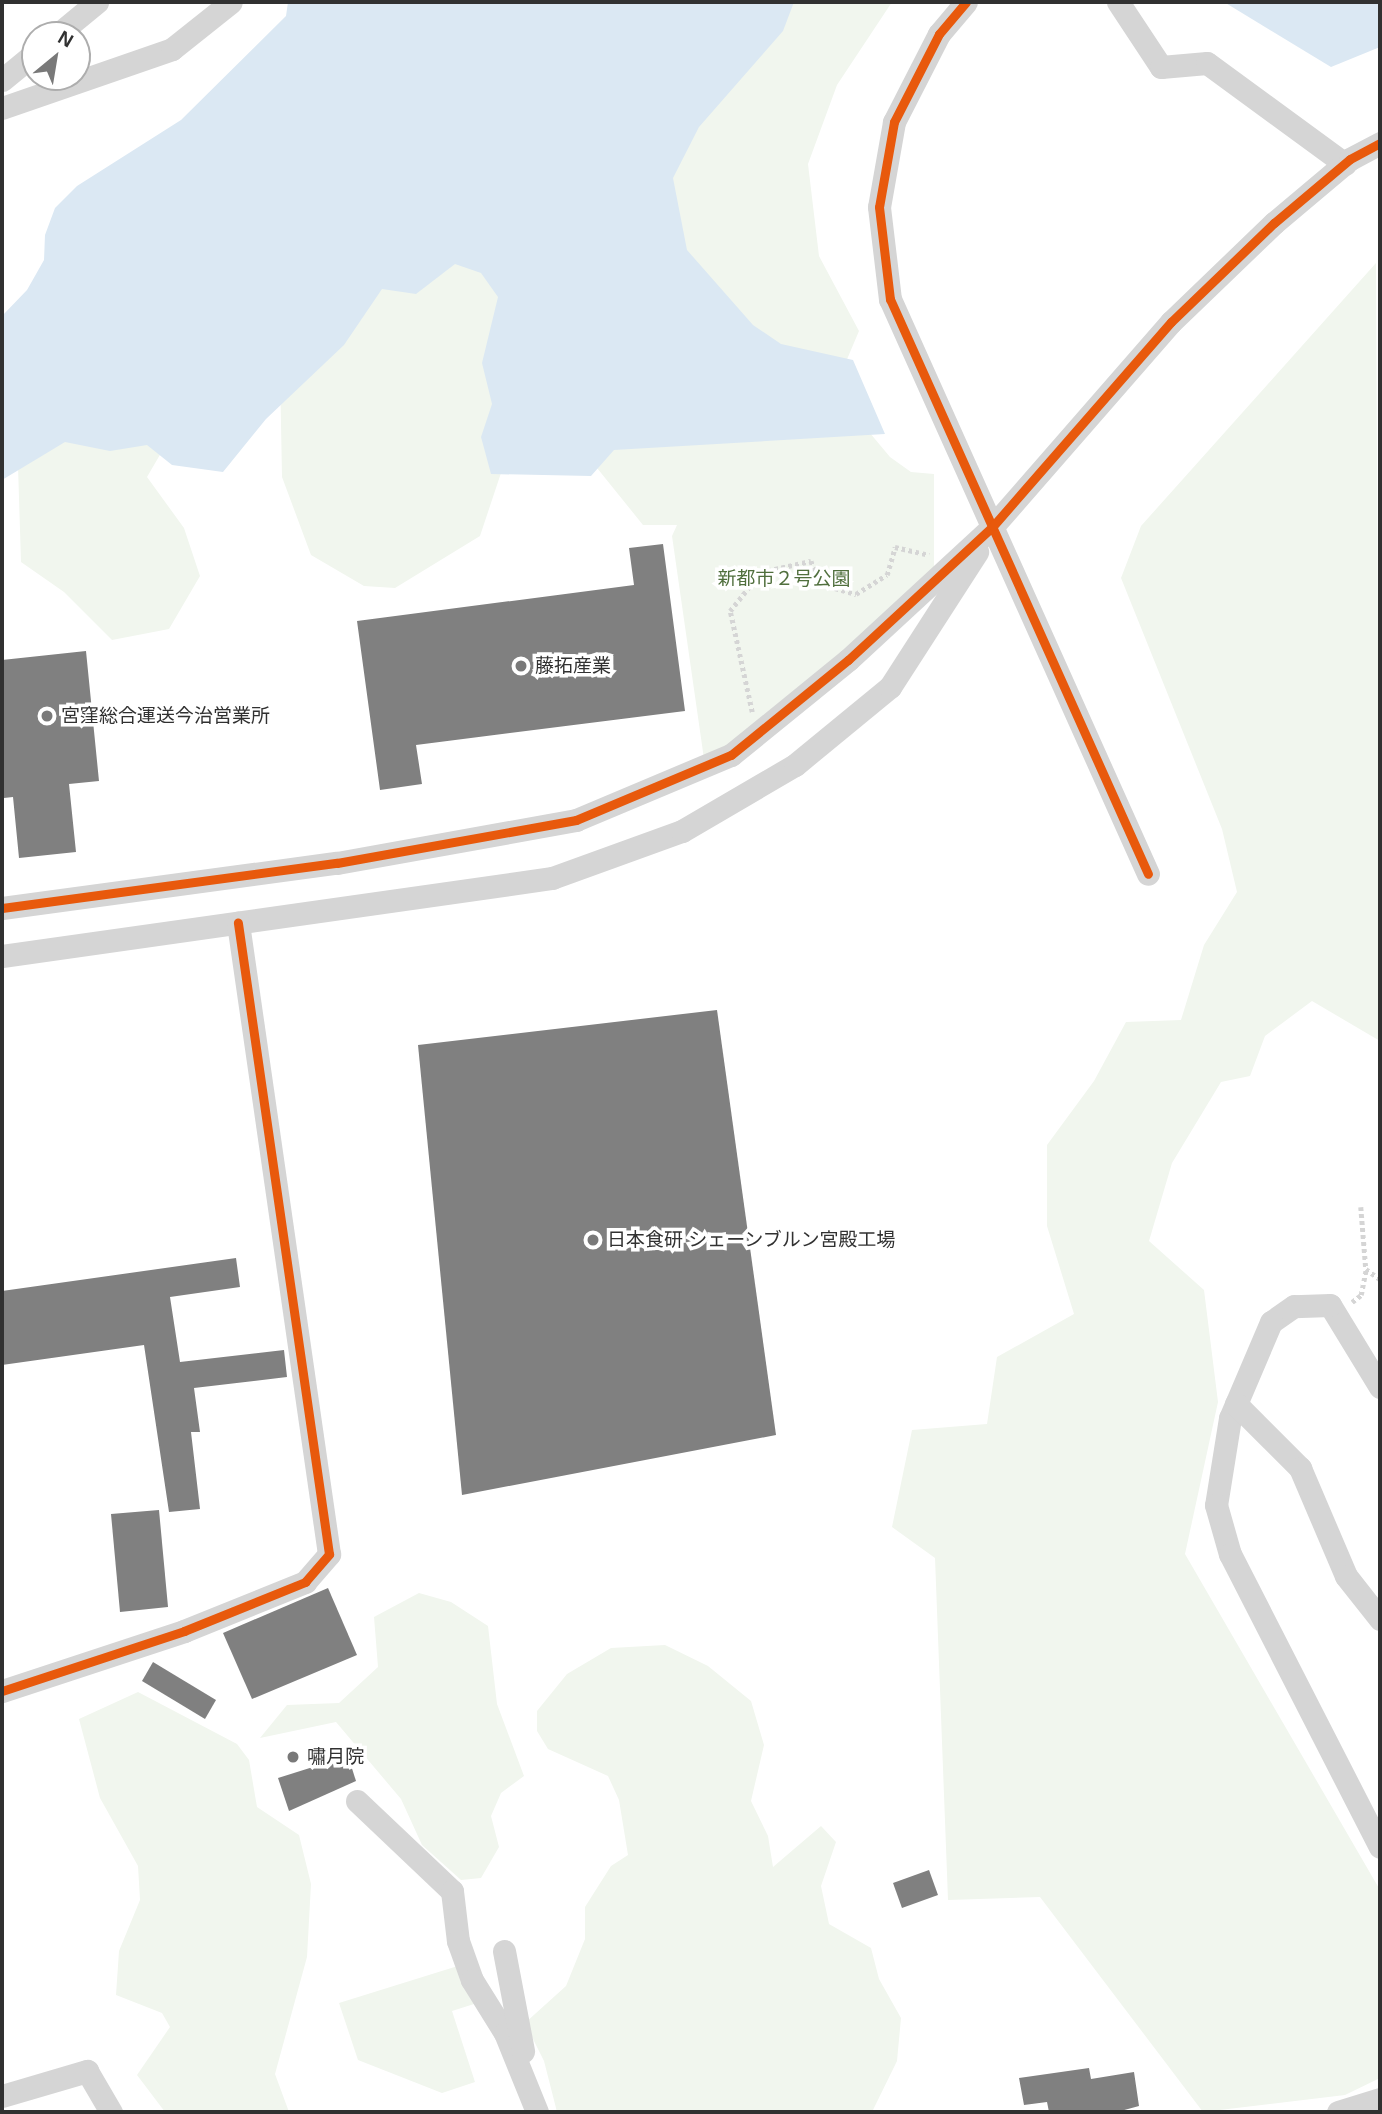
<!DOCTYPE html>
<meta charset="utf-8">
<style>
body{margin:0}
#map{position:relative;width:1382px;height:2114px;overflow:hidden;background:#fff;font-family:Arial,"Noto Sans JP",sans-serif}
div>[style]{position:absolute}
.green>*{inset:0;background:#f1f6ee}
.water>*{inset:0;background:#dbe8f3}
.building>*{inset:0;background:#808080}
.path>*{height:4.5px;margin-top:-2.25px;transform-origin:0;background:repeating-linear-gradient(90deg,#d5d5d5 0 3.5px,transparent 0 7px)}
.minor>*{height:23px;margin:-11.5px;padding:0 11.5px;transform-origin:11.5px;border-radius:11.5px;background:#d5d5d5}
.cycleway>*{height:9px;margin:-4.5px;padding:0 4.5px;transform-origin:4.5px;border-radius:4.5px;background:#e8590c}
.dots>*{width:19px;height:19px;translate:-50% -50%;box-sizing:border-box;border:4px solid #fff;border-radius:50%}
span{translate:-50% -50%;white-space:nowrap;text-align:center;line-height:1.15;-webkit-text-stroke:7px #fff;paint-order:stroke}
.park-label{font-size:19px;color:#506f3d}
.poi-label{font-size:19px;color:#313131}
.left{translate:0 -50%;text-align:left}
.frame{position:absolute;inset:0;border:4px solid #313131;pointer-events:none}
.north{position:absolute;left:21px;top:21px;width:70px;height:70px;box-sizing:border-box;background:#fff;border:2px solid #adadad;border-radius:50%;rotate:30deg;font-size:19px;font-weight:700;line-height:28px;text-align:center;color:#313131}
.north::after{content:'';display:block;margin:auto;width:24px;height:32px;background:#797979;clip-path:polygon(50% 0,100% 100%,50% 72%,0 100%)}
</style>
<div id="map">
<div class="green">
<i style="clip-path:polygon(763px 2px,892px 2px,837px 85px,808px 164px,819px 256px,859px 331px,834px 390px,890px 457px,911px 472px,934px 474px,934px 583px,752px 738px,704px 759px,672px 536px,677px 525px,643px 525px,568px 432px,514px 434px,480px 536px,395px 588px,364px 586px,311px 555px,282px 477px,280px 371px,175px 429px,147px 477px,184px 528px,200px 576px,169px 629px,112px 640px,64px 592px,21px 562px,17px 434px,631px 163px)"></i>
<i style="clip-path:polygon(1376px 263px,1380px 1041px,1312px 1001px,1265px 1036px,1250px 1076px,1221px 1082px,1172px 1163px,1149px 1241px,1204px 1290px,1218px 1402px,1185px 1554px,1380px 1890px,1380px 2078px,1345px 2095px,1203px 2112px,1040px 1897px,948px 1900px,935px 1558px,892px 1527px,912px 1430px,987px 1424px,997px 1357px,1074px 1314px,1047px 1226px,1047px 1145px,1094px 1081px,1126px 1022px,1181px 1020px,1204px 945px,1237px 892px,1222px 829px,1121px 578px,1141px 526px)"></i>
<i style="clip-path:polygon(419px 1593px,451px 1602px,488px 1626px,497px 1704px,524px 1776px,501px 1793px,491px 1816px,499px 1847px,481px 1878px,461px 1880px,422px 1845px,401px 1799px,336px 1722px,260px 1738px,287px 1705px,339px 1703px,378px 1667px,374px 1617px)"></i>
<i style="clip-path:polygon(665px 1645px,708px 1666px,751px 1701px,764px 1745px,751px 1801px,768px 1836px,773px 1867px,821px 1826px,836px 1842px,821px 1886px,829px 1924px,871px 1948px,879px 1979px,901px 2018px,897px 2061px,872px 2112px,557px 2112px,544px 2061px,525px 2023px,566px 1986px,585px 1939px,585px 1907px,611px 1866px,628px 1855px,619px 1800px,608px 1776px,548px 1749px,537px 1731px,537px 1711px,567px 1674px,611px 1648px)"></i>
<i style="clip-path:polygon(138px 1692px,237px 1744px,249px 1760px,257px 1807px,299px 1835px,311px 1884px,307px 1957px,275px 2074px,289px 2112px,165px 2112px,137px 2075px,170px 2027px,162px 2013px,116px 1995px,119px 1951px,140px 1900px,138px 1866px,100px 1798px,79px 1719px)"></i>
<i style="clip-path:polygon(461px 1965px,474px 2004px,452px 2011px,475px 2082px,442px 2093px,358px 2060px,339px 2003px)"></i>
</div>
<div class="water">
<i style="clip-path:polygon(288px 2px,794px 2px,783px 31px,699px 127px,673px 178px,687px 250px,753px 325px,781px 344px,853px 360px,885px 434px,614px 450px,591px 476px,491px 474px,481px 437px,492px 404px,482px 363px,498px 297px,481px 273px,455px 264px,416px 294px,382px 289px,344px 345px,266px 419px,223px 472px,172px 465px,147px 445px,110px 451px,65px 442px,2px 480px,2px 316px,27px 290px,44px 260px,45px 235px,55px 208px,77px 186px,181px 120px,286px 16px)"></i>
<i style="clip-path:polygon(1224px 2px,1380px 2px,1380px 47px,1331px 67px)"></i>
</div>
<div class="building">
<i style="clip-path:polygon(663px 544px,685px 711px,416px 745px,422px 784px,380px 790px,357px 621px,634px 585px,629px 548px)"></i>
<i style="clip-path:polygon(86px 651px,99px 781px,69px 784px,76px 852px,19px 858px,13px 797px,4px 798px,2px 773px,2px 660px)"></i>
<i style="clip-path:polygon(717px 1010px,776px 1435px,462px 1495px,418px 1045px)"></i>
<i style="clip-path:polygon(236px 1258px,240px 1287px,170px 1297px,180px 1362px,284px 1350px,287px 1377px,194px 1388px,200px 1432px,191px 1432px,200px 1509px,169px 1512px,144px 1345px,2px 1365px,2px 1291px)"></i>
<i style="clip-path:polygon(159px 1510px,168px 1607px,120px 1612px,111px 1514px)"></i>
<i style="clip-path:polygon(328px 1588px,357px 1655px,252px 1699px,223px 1633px)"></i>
<i style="clip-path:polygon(153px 1662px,216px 1700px,205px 1719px,142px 1681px)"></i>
<i style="clip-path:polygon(348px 1756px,356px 1781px,289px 1811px,278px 1778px)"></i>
<i style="clip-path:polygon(929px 1870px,938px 1895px,902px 1908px,893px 1883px)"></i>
<i style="clip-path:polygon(1089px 2068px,1091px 2079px,1134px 2072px,1139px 2106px,1117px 2112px,1049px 2112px,1047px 2102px,1024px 2105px,1019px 2078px)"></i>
</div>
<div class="path">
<i style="left:752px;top:712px;width:103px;rotate:-102.3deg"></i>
<i style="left:730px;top:611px;width:50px;rotate:-51.5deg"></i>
<i style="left:761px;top:572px;width:51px;rotate:-12.4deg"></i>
<i style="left:811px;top:561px;width:17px;rotate:65deg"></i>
<i style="left:818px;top:576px;width:21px;rotate:35deg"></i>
<i style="left:835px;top:588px;width:22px;rotate:16deg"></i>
<i style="left:856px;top:594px;width:36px;rotate:-32deg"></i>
<i style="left:887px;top:575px;width:29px;rotate:-74deg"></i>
<i style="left:895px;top:547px;width:35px;rotate:13deg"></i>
<i style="left:1361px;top:1207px;width:62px;rotate:85.4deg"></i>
<i style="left:1366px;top:1269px;width:17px;rotate:36deg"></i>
<i style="left:1352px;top:1302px;width:11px;rotate:-38deg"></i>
<i style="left:1361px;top:1295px;width:26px;rotate:-79deg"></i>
</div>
<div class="minor">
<i style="left:966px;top:2px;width:42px;rotate:130.2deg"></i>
<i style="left:939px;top:34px;width:99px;rotate:117.1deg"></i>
<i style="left:894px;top:122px;width:86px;rotate:100deg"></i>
<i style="left:879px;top:207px;width:93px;rotate:83.2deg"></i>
<i style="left:890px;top:299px;width:630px;rotate:65.83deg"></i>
<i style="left:1118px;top:2px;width:78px;rotate:56.5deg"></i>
<i style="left:1161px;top:67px;width:46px;rotate:-5deg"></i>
<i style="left:1207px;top:63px;width:171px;rotate:36.2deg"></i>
<i style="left:57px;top:35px;width:52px;rotate:-39.5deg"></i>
<i style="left:2px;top:80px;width:43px;rotate:-39.3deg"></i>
<i style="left:2px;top:108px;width:180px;rotate:-19.1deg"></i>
<i style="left:172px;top:49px;width:75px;rotate:-38.5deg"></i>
<i style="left:2px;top:908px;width:338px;rotate:-7.7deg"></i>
<i style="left:337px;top:863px;width:243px;rotate:-10.2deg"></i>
<i style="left:576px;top:820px;width:168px;rotate:-22.8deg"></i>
<i style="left:731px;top:755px;width:151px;rotate:-39.1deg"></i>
<i style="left:848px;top:660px;width:197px;rotate:-42.7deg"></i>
<i style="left:993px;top:526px;width:271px;rotate:-48.9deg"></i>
<i style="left:1171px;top:322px;width:143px;rotate:-43.9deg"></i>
<i style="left:1274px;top:223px;width:99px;rotate:-40.1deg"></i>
<i style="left:1350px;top:159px;width:34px;rotate:-28deg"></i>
<i style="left:2px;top:956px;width:556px;rotate:-8.07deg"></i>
<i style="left:552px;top:878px;width:138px;rotate:-19.9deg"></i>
<i style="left:682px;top:831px;width:131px;rotate:-30.3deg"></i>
<i style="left:795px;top:765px;width:123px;rotate:-39.4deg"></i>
<i style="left:890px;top:687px;width:161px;rotate:-57.2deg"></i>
<i style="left:1380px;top:1387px;width:96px;rotate:-121.4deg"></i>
<i style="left:1330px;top:1305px;width:36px;rotate:178deg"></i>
<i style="left:1294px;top:1306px;width:28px;rotate:145deg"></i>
<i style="left:1271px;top:1322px;width:104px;rotate:113.1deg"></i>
<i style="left:1230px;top:1418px;width:88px;rotate:99.1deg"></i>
<i style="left:1216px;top:1505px;width:51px;rotate:74.1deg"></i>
<i style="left:1230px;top:1554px;width:329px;rotate:62.9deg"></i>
<i style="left:1236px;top:1404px;width:91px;rotate:45deg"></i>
<i style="left:1300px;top:1468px;width:117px;rotate:66.9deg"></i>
<i style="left:1346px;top:1576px;width:55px;rotate:51.7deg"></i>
<i style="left:2px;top:1691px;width:192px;rotate:-18.2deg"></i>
<i style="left:184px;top:1631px;width:131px;rotate:-22deg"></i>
<i style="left:305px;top:1582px;width:37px;rotate:-49deg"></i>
<i style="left:329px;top:1554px;width:638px;rotate:-98.21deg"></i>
<i style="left:357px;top:1801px;width:131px;rotate:43.5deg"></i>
<i style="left:452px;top:1891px;width:50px;rotate:83.2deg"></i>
<i style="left:458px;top:1941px;width:41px;rotate:70.3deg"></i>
<i style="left:472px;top:1980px;width:62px;rotate:58.1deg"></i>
<i style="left:505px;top:2033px;width:85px;rotate:67.9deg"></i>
<i style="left:504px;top:1951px;width:102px;rotate:79.2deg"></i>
<i style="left:2px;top:2096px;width:89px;rotate:-16.4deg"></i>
<i style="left:87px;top:2071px;width:48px;rotate:59.7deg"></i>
<i style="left:1338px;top:2112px;width:44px;rotate:-17.2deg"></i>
</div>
<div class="cycleway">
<i style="left:966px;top:2px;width:42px;rotate:130.2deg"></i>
<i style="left:939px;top:34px;width:99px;rotate:117.1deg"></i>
<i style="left:894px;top:122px;width:86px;rotate:100deg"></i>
<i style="left:879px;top:207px;width:93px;rotate:83.2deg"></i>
<i style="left:890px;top:299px;width:630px;rotate:65.83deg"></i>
<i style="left:2px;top:908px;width:338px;rotate:-7.7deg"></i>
<i style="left:337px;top:863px;width:243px;rotate:-10.2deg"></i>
<i style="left:576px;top:820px;width:168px;rotate:-22.8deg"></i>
<i style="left:731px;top:755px;width:151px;rotate:-39.1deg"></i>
<i style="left:848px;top:660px;width:197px;rotate:-42.7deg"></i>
<i style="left:993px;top:526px;width:271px;rotate:-48.9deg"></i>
<i style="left:1171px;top:322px;width:143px;rotate:-43.9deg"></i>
<i style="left:1274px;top:223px;width:99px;rotate:-40.1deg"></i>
<i style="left:1350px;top:159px;width:34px;rotate:-28deg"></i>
<i style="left:2px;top:1691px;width:192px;rotate:-18.2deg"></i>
<i style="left:184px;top:1631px;width:131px;rotate:-22deg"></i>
<i style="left:305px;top:1582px;width:37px;rotate:-49deg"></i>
<i style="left:329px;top:1554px;width:638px;rotate:-98.21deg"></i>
</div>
<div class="dots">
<i style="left:521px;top:666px;background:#797979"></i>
<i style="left:47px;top:716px;background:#797979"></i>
<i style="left:593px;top:1240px;background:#797979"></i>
<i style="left:293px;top:1757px;background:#797979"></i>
</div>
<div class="park-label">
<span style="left:784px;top:579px">新都市２号公園</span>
</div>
<div class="poi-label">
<span class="left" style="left:535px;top:666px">藤拓産業</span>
<span class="left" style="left:61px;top:716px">宮窪総合運送今治営業所</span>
<span class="left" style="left:607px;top:1240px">日本食研 シェーンブルン宮殿工場</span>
<span class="left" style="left:307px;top:1757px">嘯月院</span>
</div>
<div class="frame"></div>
<div class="north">N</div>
</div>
